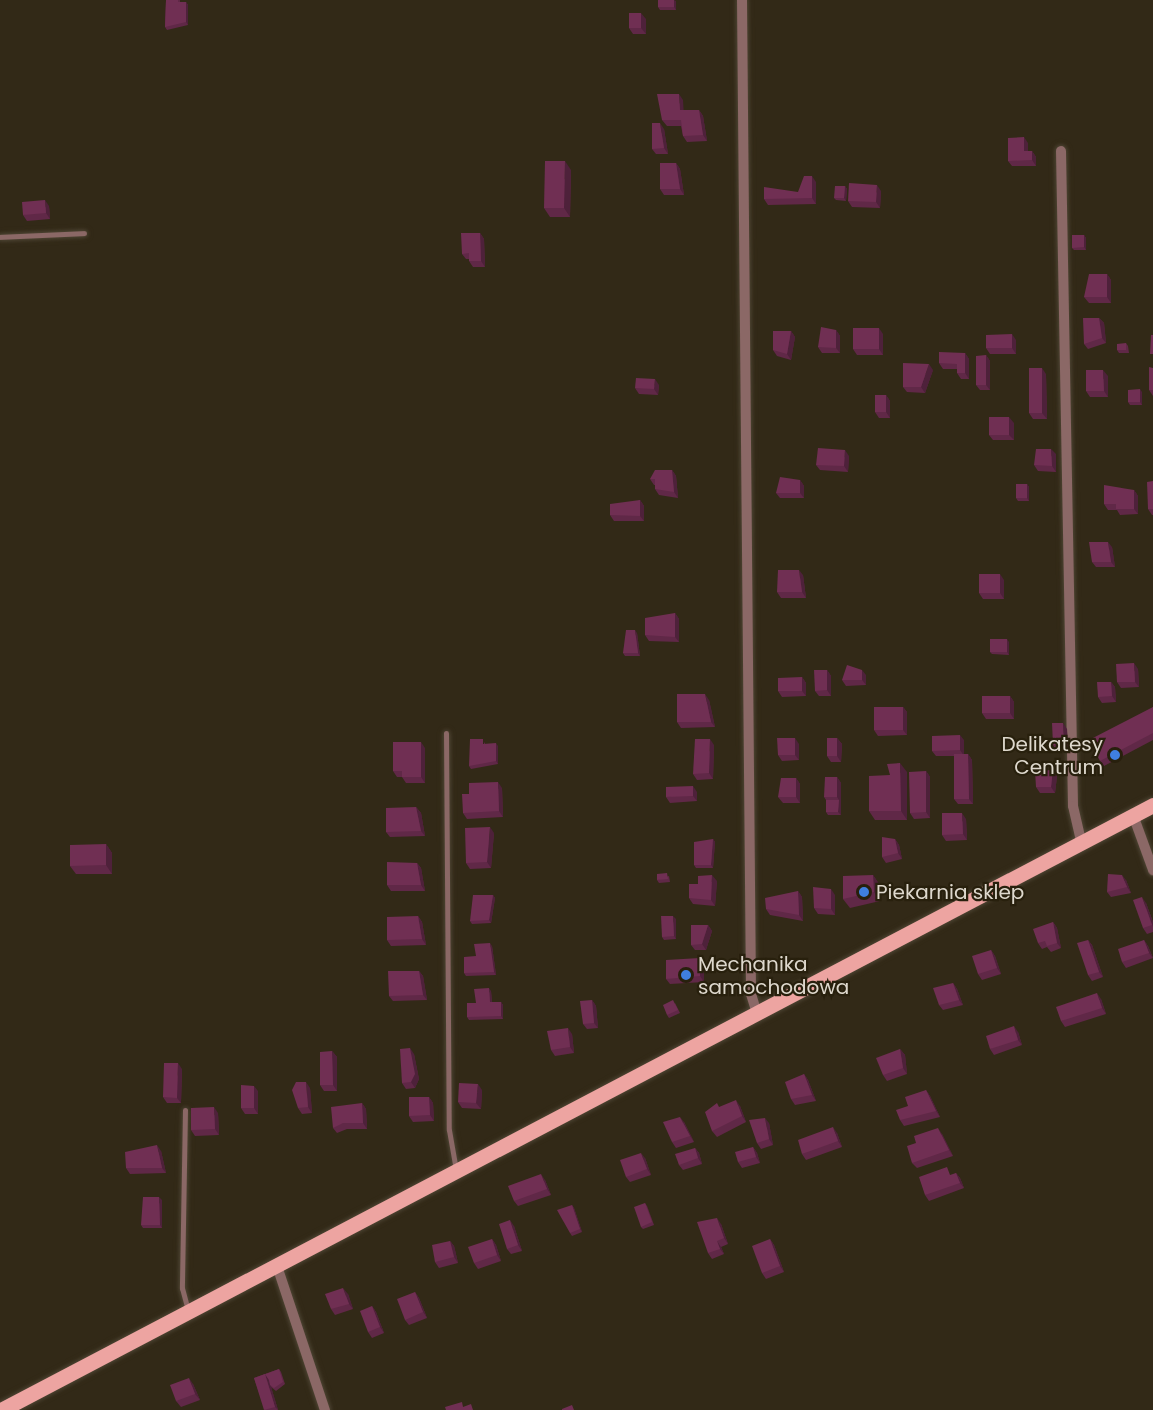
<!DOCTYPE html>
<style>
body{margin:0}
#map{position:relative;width:1153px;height:1410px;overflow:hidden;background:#322917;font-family:Poppins,sans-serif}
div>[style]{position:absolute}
.roads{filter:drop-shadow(0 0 2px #4e4534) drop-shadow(0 0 2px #4e4534)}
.service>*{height:5px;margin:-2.5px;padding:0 2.5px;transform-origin:2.5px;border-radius:2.5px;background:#8b6866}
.minor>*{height:10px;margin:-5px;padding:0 5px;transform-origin:5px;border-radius:5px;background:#8b6866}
.primary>*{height:15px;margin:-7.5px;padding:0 7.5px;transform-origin:7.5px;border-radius:7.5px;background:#eda4a1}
.wall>*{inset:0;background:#602847}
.shaded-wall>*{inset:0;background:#4e213a}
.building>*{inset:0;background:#702f53}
.dots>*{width:16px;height:16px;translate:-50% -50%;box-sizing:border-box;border:3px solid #28200d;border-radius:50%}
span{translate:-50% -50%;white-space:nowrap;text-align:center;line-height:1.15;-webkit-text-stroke:4.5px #28200d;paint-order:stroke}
.poi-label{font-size:20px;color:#ded8cd}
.right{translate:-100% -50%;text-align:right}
.left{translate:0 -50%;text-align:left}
</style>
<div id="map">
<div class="roads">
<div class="service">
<i style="left:0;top:237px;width:84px;rotate:-2.7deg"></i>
<i style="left:446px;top:733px;width:397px;rotate:89.6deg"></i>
<i style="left:449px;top:1130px;width:41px;rotate:80.1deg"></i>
<i style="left:185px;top:1110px;width:178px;rotate:91deg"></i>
<i style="left:182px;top:1288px;width:24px;rotate:75deg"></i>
</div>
<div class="minor">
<i style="left:742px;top:0;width:994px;rotate:89.48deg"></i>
<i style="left:751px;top:994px;width:21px;rotate:73deg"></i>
<i style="left:1061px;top:151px;width:655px;rotate:88.95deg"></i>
<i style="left:1073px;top:806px;width:37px;rotate:77deg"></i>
<i style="left:1133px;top:815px;width:59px;rotate:70deg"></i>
<i style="left:277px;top:1266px;width:152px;rotate:71.6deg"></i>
</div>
<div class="primary">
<i style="left:1px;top:1410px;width:1301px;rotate:-27.71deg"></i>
</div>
</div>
<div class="wall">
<i style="clip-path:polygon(166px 0,180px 0,180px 2px,186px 2px,188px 5px,188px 25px,167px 30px,165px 27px)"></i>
<i style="clip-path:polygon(676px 1px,676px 10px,660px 10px,658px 7px)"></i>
<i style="clip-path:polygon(646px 19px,646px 34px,633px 34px,629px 28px)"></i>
<i style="clip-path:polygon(683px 100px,683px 110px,699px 110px,703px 116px,707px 141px,687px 142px,683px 136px,681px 126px,667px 126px,662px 120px)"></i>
<i style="clip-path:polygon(664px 129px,668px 154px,656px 154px,652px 149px)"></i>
<i style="clip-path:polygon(1028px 143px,1028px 151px,1032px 151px,1036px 157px,1036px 166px,1012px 166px,1008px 161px)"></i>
<i style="clip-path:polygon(676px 163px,680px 169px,684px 195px,664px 195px,660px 189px)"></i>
<i style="clip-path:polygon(571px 170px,570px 217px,550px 217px,544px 208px)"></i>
<i style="clip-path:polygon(816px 182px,816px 204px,768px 205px,764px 199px,798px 192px)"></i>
<i style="clip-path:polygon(845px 186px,847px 189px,846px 201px,836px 200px,834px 198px)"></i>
<i style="clip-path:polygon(881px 191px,880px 208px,852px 207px,848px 201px)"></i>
<i style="clip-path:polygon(49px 206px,50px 219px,27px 221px,23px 215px)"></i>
<i style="clip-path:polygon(480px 233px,484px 239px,485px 267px,473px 267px,469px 261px,469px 259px,466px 259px,462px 254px)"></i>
<i style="clip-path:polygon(1084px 235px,1086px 238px,1086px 250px,1074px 250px,1072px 248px)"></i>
<i style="clip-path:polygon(1107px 274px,1111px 280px,1111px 303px,1089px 303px,1084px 297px)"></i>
<i style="clip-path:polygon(1099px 318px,1104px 323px,1106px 343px,1088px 349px,1084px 344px)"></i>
<i style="clip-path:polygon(836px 330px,840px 336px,840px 353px,822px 353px,818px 347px)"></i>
<i style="clip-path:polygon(791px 331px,795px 337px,791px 360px,777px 356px,773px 350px)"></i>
<i style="clip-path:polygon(883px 334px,883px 355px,857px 355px,853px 349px)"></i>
<i style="clip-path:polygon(1016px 340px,1016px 354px,990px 354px,986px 348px)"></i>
<i style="clip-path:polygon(1126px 343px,1128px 346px,1129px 353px,1119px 353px,1117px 350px)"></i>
<i style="clip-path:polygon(965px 353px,969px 359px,969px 379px,961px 379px,957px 373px,957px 369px,943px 369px,939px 363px)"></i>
<i style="clip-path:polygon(986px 355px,990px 361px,990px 390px,980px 390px,976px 385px)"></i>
<i style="clip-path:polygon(1153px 368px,1153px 396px,1149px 390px)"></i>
<i style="clip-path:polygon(933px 370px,925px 393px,907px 392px,903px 387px)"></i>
<i style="clip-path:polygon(1046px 374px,1047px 419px,1033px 419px,1029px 413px)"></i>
<i style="clip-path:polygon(1108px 376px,1108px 397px,1090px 397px,1086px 391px)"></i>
<i style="clip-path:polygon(659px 385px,658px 395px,639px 394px,635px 388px)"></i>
<i style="clip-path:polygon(1142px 392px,1142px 405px,1130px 405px,1128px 402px)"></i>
<i style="clip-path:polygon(886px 395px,890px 401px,890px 418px,879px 418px,875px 412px)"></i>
<i style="clip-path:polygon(1014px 423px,1014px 440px,993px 440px,989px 435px)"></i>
<i style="clip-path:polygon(1056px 454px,1056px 472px,1038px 471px,1034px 465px)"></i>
<i style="clip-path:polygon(849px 456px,848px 472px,820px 470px,816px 465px)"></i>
<i style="clip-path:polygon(672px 470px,676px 476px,678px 498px,659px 495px,655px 489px,655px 485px,654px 485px,650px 479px)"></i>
<i style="clip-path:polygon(800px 480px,804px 486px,804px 498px,780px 498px,776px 493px)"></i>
<i style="clip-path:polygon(1153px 481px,1153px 515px,1152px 515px,1148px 509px)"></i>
<i style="clip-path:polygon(1027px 484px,1029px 487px,1029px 501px,1018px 501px,1016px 498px)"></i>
<i style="clip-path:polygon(1134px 490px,1138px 496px,1138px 514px,1120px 515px,1117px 510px,1108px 510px,1104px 504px)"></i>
<i style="clip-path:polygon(640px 500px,644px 506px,644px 521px,614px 521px,610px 515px)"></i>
<i style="clip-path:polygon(1112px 547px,1115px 567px,1096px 567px,1092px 562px)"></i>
<i style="clip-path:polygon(803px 575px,806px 598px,781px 598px,777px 592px)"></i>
<i style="clip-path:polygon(1004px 580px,1004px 599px,983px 599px,979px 593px)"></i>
<i style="clip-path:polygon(675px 613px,679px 619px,679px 642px,649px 641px,645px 635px)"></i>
<i style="clip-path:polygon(637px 633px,640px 656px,625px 656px,623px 653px)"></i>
<i style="clip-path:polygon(1009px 642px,1009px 655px,992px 654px,990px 652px)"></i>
<i style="clip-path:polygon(1138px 669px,1139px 687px,1121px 688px,1117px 682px)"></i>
<i style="clip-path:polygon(827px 670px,831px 676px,831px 696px,819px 696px,815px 691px)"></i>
<i style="clip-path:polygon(866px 675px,866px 685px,846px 686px,842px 680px)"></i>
<i style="clip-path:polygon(802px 677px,806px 683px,806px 696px,782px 697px,778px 691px)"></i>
<i style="clip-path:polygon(1111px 682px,1115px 687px,1116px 702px,1102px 703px,1098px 697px)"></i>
<i style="clip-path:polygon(1010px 696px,1014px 702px,1014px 719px,986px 719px,982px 713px)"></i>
<i style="clip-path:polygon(709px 700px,715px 727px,681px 728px,677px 722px)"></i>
<i style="clip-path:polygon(903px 707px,907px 712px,907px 735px,878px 736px,874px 730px)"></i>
<i style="clip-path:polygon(1153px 707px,1153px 740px,1104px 766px,1100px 761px)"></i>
<i style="clip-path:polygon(1067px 729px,1068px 751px,1057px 751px,1053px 745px)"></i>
<i style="clip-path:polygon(837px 738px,842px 744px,841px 762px,831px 762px,827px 756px)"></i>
<i style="clip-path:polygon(964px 740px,964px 754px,968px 754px,972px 760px,973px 804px,958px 804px,954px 799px,954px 756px,936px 756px,932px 751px)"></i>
<i style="clip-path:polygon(485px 742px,485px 744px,498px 746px,498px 764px,471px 769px,469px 766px)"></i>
<i style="clip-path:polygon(799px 744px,799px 760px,782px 761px,778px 755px)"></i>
<i style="clip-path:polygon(714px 745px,713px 779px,697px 780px,693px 774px)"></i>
<i style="clip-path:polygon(425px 748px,425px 783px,406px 783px,402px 777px,397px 777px,393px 771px)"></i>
<i style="clip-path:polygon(926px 771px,930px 777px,930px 818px,914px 819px,910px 813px)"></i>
<i style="clip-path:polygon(907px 772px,907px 820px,875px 820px,869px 811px,890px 775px)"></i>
<i style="clip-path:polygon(1057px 776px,1055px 793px,1040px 793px,1036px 787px)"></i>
<i style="clip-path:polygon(837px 777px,841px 783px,841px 815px,828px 815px,826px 812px,826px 800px,824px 797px)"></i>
<i style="clip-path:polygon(796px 778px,800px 784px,800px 803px,783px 803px,778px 797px)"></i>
<i style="clip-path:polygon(502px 788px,503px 817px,467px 819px,463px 813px,469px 794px)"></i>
<i style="clip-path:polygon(697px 792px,697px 801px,670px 803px,666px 797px)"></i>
<i style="clip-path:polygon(416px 807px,421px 813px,425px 836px,390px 837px,386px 832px)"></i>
<i style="clip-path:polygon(966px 819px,967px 840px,946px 841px,942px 835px)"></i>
<i style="clip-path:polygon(494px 833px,491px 868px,470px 869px,466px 863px)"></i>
<i style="clip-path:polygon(713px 839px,715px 842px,713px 868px,696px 868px,694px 865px)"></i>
<i style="clip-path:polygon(895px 839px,899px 845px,902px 859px,886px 863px,882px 857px)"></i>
<i style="clip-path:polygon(106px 844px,112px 853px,112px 874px,76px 874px,70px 866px)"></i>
<i style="clip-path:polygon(417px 863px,421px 868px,425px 891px,391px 891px,387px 885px)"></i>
<i style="clip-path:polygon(873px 875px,879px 884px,880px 901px,850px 908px,843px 899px)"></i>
<i style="clip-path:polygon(669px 876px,670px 882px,659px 883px,657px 880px)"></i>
<i style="clip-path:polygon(1126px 880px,1131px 893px,1111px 897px,1107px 892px)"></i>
<i style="clip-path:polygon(717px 881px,715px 906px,693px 904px,689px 898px,698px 884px)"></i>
<i style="clip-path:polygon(798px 891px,802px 897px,803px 921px,770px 915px,766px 909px)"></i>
<i style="clip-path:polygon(493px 895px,495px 898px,491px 923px,472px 924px,470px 921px)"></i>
<i style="clip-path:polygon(835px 895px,835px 915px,818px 914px,814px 908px)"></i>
<i style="clip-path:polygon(1146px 903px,1153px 922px,1153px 932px,1147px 934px,1143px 928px)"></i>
<i style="clip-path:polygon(418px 916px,422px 922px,426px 945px,391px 946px,387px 940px)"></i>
<i style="clip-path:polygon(676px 919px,676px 939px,664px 940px,662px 937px)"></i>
<i style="clip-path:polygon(1053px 922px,1057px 928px,1061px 948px,1051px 952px,1047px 947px,1042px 949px,1038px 943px)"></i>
<i style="clip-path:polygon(708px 925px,712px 931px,706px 950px,695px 950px,691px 945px)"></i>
<i style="clip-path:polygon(1088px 940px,1092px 945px,1103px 977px,1092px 981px,1088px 975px)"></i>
<i style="clip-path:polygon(1144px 940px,1148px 946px,1153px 958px,1126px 968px,1122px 962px)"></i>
<i style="clip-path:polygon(492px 946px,496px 975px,466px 976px,464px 973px)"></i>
<i style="clip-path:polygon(991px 950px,995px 956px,1001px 974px,982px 980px,978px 974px)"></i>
<i style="clip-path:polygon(700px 958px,704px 964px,704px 982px,670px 984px,666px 979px)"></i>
<i style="clip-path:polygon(419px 971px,423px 976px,427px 1000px,393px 1001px,389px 996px)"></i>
<i style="clip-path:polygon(953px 983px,957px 989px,963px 1005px,943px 1010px,939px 1005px)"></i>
<i style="clip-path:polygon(491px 991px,492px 1002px,501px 1002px,503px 1005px,503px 1019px,469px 1020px,467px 1017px,476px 1003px)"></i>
<i style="clip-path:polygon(1101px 999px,1106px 1014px,1065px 1027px,1061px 1021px)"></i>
<i style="clip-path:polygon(592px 1000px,596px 1006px,598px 1028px,587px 1029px,583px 1024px)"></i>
<i style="clip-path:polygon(675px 1003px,680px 1013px,669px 1018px,667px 1015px)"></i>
<i style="clip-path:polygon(1018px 1032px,1022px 1045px,994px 1055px,990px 1049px)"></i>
<i style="clip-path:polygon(572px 1034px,574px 1053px,555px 1056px,551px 1050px)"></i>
<i style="clip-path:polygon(900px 1049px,905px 1055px,907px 1074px,887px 1081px,883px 1075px)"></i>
<i style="clip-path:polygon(332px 1051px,337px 1057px,337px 1091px,324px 1091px,320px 1085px)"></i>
<i style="clip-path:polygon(414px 1054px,419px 1079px,415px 1088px,406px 1089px,402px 1083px)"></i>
<i style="clip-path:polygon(182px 1069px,181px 1103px,167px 1103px,163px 1097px)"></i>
<i style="clip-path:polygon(804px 1074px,808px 1080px,816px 1101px,795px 1105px,791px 1099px)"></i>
<i style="clip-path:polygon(310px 1088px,312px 1113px,302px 1114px,298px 1108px)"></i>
<i style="clip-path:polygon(482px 1090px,481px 1109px,462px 1108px,458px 1102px)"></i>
<i style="clip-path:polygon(926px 1090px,930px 1096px,940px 1117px,904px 1126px,900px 1120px,908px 1106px)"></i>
<i style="clip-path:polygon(258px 1091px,258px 1114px,245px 1114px,241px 1108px)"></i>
<i style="clip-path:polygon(429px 1097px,433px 1103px,434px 1121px,413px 1122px,409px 1116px)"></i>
<i style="clip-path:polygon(362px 1103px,366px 1109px,367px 1129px,347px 1129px,337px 1133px,333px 1128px)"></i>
<i style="clip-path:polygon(740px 1106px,746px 1122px,717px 1137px,712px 1131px,720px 1107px)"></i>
<i style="clip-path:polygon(218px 1113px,219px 1135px,195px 1136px,191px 1130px)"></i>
<i style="clip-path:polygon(684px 1122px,694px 1142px,676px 1148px,672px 1142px)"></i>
<i style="clip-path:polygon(769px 1123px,773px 1145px,761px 1149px,757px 1143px)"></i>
<i style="clip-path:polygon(837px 1133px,842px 1147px,806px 1160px,802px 1154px)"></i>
<i style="clip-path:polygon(942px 1134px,953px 1156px,917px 1168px,912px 1163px)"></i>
<i style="clip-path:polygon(753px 1147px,757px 1153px,760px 1163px,742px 1168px,738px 1162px)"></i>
<i style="clip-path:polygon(695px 1148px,699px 1153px,702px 1164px,683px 1170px,679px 1165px)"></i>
<i style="clip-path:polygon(161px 1151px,166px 1173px,130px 1174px,126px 1168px)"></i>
<i style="clip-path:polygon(645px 1158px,651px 1175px,630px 1182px,626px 1177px)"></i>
<i style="clip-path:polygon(956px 1173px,960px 1178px,964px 1188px,929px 1201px,925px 1195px)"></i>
<i style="clip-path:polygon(545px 1180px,551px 1195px,518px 1206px,514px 1201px)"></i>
<i style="clip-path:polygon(162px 1200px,162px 1228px,143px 1228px,141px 1225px)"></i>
<i style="clip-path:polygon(645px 1203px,647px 1206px,654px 1225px,643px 1229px,641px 1227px)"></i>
<i style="clip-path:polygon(572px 1205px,574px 1208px,582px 1232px,572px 1236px,570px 1233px)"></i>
<i style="clip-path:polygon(721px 1224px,728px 1244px,721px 1247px,724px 1254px,712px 1259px,708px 1253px)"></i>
<i style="clip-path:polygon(514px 1226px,522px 1251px,511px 1254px,507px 1249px)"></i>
<i style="clip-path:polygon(492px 1239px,496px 1245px,501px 1261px,478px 1269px,474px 1263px)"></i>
<i style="clip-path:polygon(770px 1239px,774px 1245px,784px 1272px,766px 1279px,762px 1273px)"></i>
<i style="clip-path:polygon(450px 1241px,454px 1246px,458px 1263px,439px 1268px,435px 1262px)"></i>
<i style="clip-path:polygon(415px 1292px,419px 1298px,427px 1318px,409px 1325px,405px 1320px)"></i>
<i style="clip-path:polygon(348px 1294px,353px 1309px,335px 1315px,331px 1309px)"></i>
<i style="clip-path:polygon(372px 1306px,376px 1312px,384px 1333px,372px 1338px,368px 1332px)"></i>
<i style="clip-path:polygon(279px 1369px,281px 1372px,285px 1384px,276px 1391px,271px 1387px,278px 1410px,265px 1410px,254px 1378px)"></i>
<i style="clip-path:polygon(193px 1384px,200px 1400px,181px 1407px,176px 1401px)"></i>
</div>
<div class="shaded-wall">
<i style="clip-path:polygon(674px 0,676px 1px,676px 10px,674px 7px)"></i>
<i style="clip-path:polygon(186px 2px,188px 5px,188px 25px,186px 22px)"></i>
<i style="clip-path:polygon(641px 13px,646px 19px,646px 34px,641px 28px)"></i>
<i style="clip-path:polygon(679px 94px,683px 100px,684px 116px,680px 110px)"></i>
<i style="clip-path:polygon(699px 110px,703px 116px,707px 141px,703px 135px)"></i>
<i style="clip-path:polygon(660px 123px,664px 129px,668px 154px,664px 148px)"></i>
<i style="clip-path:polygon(1024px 137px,1028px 143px,1028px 157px,1024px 151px)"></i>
<i style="clip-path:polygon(1032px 151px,1036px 157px,1036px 166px,1032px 160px)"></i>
<i style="clip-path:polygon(565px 161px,571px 170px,570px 217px,564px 208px)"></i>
<i style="clip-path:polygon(676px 163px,680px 169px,684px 195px,680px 189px)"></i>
<i style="clip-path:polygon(812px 176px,816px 182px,816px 204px,812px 198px)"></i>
<i style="clip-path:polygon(877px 185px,881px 191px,880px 208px,876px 202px)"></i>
<i style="clip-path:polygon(845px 186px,847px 189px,846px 201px,844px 198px)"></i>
<i style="clip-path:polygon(45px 200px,49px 206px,50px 219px,46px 213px)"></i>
<i style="clip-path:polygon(480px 233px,484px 239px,485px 267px,481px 261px)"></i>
<i style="clip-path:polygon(1084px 235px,1086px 238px,1086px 250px,1084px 247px)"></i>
<i style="clip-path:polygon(1107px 274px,1111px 280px,1111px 303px,1107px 297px)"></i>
<i style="clip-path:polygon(1099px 318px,1104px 323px,1106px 343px,1102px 338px)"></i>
<i style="clip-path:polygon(879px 328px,883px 334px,883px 355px,879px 349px)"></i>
<i style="clip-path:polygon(836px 330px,840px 336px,840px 353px,836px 348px)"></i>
<i style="clip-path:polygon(791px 331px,795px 337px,791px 360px,787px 354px)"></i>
<i style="clip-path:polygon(1012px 334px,1016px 340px,1016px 354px,1012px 348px)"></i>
<i style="clip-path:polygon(965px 353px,969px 359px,969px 379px,965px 373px)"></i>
<i style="clip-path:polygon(986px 355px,990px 361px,990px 390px,986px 385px)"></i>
<i style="clip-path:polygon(929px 364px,933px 370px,925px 393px,921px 387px)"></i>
<i style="clip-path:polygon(1042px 368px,1046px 374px,1047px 419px,1042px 413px)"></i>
<i style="clip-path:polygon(1103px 370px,1108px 376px,1108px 397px,1104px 391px)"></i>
<i style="clip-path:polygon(655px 379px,659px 385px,658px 395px,654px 389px)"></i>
<i style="clip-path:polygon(1140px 389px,1142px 392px,1142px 405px,1140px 402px)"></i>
<i style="clip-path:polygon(886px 395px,890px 401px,890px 418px,886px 412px)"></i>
<i style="clip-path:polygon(1009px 417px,1014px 423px,1014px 440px,1009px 435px)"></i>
<i style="clip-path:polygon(1051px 449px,1056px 454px,1056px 472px,1052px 466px)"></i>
<i style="clip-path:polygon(845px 450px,849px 456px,848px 472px,844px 466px)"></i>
<i style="clip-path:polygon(672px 470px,676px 476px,678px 498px,674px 492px)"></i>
<i style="clip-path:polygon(800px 480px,804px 486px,804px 498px,800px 493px)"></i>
<i style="clip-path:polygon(1027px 484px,1029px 487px,1029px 501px,1027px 498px)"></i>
<i style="clip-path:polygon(1134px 490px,1138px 496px,1138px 514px,1134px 509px)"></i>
<i style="clip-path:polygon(640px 500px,644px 506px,644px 521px,640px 516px)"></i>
<i style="clip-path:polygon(1108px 542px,1112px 547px,1115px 567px,1111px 562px)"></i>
<i style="clip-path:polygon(799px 570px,803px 575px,806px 598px,802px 592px)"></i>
<i style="clip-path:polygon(1000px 574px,1004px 580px,1004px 599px,1000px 593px)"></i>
<i style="clip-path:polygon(675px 613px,679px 619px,679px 642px,675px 637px)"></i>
<i style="clip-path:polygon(635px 630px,637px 633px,640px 656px,638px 653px)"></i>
<i style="clip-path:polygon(1007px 639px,1009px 642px,1009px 655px,1007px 652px)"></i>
<i style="clip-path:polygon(1134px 663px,1138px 669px,1139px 687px,1135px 682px)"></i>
<i style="clip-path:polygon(827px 670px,831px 676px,831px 696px,827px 690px)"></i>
<i style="clip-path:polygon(862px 670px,866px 675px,866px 685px,862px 680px)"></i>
<i style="clip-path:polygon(802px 677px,806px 683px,806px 696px,802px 691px)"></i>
<i style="clip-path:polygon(1111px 682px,1115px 687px,1116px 702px,1112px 696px)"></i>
<i style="clip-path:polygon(705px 694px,709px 700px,715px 727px,711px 722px)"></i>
<i style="clip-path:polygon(1010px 696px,1014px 702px,1014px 719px,1010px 713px)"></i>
<i style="clip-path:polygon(903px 707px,907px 712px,907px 735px,903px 730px)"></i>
<i style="clip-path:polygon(1063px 723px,1067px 729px,1068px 751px,1064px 745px)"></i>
<i style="clip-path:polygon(960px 735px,964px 740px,964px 756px,960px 750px)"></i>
<i style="clip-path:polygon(795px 738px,799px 744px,799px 760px,795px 755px)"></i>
<i style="clip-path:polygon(837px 738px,842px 744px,841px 762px,837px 756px)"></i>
<i style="clip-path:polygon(710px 739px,714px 745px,713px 779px,709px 773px)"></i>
<i style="clip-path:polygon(421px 742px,425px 748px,425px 783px,421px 777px)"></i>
<i style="clip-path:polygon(496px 743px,498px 746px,498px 764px,496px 761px)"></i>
<i style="clip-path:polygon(968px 754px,972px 760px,973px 804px,969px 799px)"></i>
<i style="clip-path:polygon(900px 763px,907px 772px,907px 820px,901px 811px)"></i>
<i style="clip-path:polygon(1053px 770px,1057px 776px,1055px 793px,1051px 787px)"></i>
<i style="clip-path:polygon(926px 771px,930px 777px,930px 818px,926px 812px)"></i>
<i style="clip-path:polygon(837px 777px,841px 783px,841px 815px,838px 812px,839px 800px,837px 797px)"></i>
<i style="clip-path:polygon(796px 778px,800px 784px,800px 803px,796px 797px)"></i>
<i style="clip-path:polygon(498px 782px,502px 788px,503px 817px,499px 811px)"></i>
<i style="clip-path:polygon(693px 786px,697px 792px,697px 801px,693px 796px)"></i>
<i style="clip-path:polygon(416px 807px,421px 813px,425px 836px,421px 831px)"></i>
<i style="clip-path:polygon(962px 813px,966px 819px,967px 840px,963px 834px)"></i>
<i style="clip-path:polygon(490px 827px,494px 833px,491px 868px,487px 862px)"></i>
<i style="clip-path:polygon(713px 839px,715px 842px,713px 868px,711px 865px)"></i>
<i style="clip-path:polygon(895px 839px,899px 845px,902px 859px,898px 853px)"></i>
<i style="clip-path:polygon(106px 844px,112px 853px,112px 874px,106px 865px)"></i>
<i style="clip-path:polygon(417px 863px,421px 868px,425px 891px,421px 885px)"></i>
<i style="clip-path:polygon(712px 875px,717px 881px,715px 906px,711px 900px)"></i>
<i style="clip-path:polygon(873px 875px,879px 884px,880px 901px,874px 892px)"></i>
<i style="clip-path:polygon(1122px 875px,1126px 880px,1131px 893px,1127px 887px)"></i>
<i style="clip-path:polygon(831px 889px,835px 895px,835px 915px,831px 909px)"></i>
<i style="clip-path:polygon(798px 891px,802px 897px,803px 921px,799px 915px)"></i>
<i style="clip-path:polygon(493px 895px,495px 898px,491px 923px,489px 920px)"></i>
<i style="clip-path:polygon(1142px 897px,1146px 903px,1153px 922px,1153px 927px)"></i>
<i style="clip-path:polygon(418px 916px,422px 922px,426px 945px,422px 939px)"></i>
<i style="clip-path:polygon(673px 916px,676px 919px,676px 939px,674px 936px)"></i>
<i style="clip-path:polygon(1053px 922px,1057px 928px,1061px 948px,1057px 943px)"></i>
<i style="clip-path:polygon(708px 925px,712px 931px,706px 950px,702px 944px)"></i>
<i style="clip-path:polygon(1088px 940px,1092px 945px,1103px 977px,1099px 972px)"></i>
<i style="clip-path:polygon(1144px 940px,1148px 946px,1153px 958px,1149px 953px)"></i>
<i style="clip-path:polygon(490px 943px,492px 946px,496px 975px,494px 972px)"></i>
<i style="clip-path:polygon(991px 950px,995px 956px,1001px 974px,997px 968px)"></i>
<i style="clip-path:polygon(700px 958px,704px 964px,704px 982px,700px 976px)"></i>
<i style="clip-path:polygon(419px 971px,423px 976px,427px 1000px,423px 995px)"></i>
<i style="clip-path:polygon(953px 983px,957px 989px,963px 1005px,959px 1000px)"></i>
<i style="clip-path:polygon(489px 988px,491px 991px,492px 1005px,490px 1002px)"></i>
<i style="clip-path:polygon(1097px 993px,1101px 999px,1106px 1014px,1102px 1008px)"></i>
<i style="clip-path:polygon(592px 1000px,596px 1006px,598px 1028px,594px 1023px)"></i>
<i style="clip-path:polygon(501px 1002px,503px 1005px,503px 1019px,501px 1016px)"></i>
<i style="clip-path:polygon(1014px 1026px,1018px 1032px,1022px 1045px,1018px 1040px)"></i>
<i style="clip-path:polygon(568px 1028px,572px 1034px,574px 1053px,570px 1047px)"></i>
<i style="clip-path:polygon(410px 1048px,414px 1054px,419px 1079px,415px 1088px,411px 1082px)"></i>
<i style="clip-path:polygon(900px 1049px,905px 1055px,907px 1074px,903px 1068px)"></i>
<i style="clip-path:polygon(332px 1051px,337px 1057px,337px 1091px,333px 1085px)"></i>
<i style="clip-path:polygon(178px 1063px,182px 1069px,181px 1103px,177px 1098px)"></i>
<i style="clip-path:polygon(804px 1074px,808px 1080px,816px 1101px,812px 1095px)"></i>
<i style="clip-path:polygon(306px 1082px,310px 1088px,312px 1113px,308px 1107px)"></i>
<i style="clip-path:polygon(478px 1084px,482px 1090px,481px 1109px,476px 1103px)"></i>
<i style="clip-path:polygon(254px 1086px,258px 1091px,258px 1114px,254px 1108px)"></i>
<i style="clip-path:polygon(926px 1090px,930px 1096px,940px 1117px,936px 1111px)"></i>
<i style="clip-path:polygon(429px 1097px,433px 1103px,434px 1121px,430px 1115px)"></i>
<i style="clip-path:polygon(736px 1100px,740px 1106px,746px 1122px,742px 1116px)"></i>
<i style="clip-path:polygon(362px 1103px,366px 1109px,367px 1129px,363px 1123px)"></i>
<i style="clip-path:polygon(214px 1107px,218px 1113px,219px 1135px,215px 1129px)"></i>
<i style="clip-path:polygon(680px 1117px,684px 1122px,694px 1142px,690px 1136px)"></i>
<i style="clip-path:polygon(765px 1118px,769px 1123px,773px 1145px,769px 1139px)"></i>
<i style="clip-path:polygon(833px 1127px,837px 1133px,842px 1147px,838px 1141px)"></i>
<i style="clip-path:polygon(938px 1128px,942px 1134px,953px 1156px,949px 1150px)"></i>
<i style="clip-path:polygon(157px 1145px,161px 1151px,166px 1173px,162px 1168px)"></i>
<i style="clip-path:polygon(753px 1147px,757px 1153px,760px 1163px,756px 1157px)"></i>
<i style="clip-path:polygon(695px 1148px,699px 1153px,702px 1164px,698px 1158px)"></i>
<i style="clip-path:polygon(641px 1153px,645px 1158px,651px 1175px,647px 1169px)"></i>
<i style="clip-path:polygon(956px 1173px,960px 1178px,964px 1188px,960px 1183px)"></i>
<i style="clip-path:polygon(541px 1174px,545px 1180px,551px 1195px,547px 1189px)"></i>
<i style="clip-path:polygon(159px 1197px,162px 1200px,162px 1228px,160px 1225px)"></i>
<i style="clip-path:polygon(572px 1205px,574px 1208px,582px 1232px,580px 1229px)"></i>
<i style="clip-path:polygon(717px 1218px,721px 1224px,728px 1244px,724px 1238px)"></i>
<i style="clip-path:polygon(510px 1220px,514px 1226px,522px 1251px,518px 1245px)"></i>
<i style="clip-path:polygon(492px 1239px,496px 1245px,501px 1261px,497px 1255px)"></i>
<i style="clip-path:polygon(770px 1239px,774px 1245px,784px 1272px,780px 1266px)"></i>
<i style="clip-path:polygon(450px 1241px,454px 1246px,458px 1263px,454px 1257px)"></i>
<i style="clip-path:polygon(717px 1241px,721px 1247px,724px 1254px,720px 1249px)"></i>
<i style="clip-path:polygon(343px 1288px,348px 1294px,353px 1309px,349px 1304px)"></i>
<i style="clip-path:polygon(415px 1292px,419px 1298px,427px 1318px,423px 1312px)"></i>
<i style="clip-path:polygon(372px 1306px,376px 1312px,384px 1333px,380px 1327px)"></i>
<i style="clip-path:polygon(265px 1374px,269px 1380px,278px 1410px,275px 1407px)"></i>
<i style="clip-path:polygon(189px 1378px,193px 1384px,200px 1400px,195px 1394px)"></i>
</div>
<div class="building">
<i style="clip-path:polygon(166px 0,178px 0,178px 2px,186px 2px,186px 22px,165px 27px)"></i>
<i style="clip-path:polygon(658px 0,674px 0,674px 7px,658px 7px)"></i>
<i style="clip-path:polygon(629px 13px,641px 13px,641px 28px,629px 28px)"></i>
<i style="clip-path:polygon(657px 94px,679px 94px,680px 110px,699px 110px,703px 135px,683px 136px,681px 120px,662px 120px)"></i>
<i style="clip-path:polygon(652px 123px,660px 123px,664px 148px,652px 149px)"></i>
<i style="clip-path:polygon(1024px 137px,1024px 151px,1032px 151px,1032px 160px,1008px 161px,1008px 138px)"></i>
<i style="clip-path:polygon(545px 161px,565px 161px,564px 208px,544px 208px)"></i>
<i style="clip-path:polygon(660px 163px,676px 163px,680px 189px,660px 189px)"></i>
<i style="clip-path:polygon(804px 176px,812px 176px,812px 198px,764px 199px,764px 187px,798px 192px)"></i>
<i style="clip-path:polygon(849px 183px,877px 185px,876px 202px,848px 201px)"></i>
<i style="clip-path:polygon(835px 186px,845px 186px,844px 198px,834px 198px)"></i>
<i style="clip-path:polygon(45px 200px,46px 213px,23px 215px,22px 202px)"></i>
<i style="clip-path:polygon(461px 233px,480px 233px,481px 261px,469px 261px,469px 253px,462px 254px)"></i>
<i style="clip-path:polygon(1072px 235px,1084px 235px,1084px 247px,1072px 248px)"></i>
<i style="clip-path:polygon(1089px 274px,1107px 274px,1107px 297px,1084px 297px)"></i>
<i style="clip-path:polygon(1083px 318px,1099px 318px,1102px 338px,1084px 344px)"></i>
<i style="clip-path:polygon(821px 327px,836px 330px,836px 348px,818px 347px)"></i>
<i style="clip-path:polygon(853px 328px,879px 328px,879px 349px,853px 349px)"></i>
<i style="clip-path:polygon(773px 331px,791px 331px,787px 354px,773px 350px)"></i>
<i style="clip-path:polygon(1012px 334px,1012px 348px,986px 348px,986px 335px)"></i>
<i style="clip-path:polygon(1151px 335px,1153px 335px,1153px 354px,1150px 354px)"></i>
<i style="clip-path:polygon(1126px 343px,1126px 350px,1117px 350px,1117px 344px)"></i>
<i style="clip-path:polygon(939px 352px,965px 353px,965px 373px,957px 373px,957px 364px,939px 363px)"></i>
<i style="clip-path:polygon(986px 355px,986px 385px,976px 385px,976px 356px)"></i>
<i style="clip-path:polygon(903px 363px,929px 364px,921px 387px,903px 387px)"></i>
<i style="clip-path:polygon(1149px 367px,1153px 368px,1153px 390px,1149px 390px)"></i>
<i style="clip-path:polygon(1029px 368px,1042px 368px,1042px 413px,1029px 413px)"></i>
<i style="clip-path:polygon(1086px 370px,1103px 370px,1104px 391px,1086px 391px)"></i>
<i style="clip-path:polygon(636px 378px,655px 379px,654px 389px,635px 388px)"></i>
<i style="clip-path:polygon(1140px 389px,1140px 402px,1128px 402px,1128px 390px)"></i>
<i style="clip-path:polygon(875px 395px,886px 395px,886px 412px,875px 412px)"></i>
<i style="clip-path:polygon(989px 417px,1009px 417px,1009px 435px,989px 435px)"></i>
<i style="clip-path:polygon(818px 448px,845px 450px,844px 466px,816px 465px)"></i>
<i style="clip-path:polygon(1036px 449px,1051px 449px,1052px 466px,1034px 465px)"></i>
<i style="clip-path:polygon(655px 470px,672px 470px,674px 492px,655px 489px,655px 479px,650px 479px)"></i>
<i style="clip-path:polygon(780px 477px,800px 480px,800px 493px,776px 493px)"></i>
<i style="clip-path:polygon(1153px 481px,1153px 509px,1148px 509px,1147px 482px)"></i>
<i style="clip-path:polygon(1016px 484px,1027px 484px,1027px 498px,1016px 498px)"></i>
<i style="clip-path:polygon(1104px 485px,1134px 490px,1134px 509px,1116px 509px,1116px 504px,1104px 504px)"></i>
<i style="clip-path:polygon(640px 500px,640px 516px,610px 515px,610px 504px)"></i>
<i style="clip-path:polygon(1089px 542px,1108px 542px,1111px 562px,1092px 562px)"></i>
<i style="clip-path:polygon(778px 570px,799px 570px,802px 592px,777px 592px)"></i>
<i style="clip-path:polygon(979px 574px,1000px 574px,1000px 593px,979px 593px)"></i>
<i style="clip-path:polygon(675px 613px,675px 637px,645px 635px,645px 618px)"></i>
<i style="clip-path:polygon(626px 630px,635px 630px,638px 653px,623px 653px)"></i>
<i style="clip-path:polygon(990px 639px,1007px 639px,1007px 652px,990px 652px)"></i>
<i style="clip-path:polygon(1134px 663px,1135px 682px,1117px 682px,1116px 664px)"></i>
<i style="clip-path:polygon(847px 665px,862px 670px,862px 680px,842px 680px)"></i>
<i style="clip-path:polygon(814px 670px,827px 670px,827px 690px,815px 691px)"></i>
<i style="clip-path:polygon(802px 677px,802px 691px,778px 691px,778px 678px)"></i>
<i style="clip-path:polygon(1097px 682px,1111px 682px,1112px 696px,1098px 697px)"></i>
<i style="clip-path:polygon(677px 694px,705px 694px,711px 722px,677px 722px)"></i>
<i style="clip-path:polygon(982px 696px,1010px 696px,1010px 713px,982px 713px)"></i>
<i style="clip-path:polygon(874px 707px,903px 707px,903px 730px,874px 730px)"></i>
<i style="clip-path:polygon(1153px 707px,1153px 733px,1100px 761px,1089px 740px)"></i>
<i style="clip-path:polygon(1052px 723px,1063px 723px,1064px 745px,1053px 745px)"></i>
<i style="clip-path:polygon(960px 735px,960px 750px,932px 751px,932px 736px)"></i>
<i style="clip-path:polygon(777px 738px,795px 738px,795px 755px,778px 755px)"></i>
<i style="clip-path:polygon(827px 738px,837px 738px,837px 756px,827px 756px)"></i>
<i style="clip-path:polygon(470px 739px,483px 739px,483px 744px,496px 743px,496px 761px,469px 766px)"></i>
<i style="clip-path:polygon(695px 739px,710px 739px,709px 773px,693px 774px)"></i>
<i style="clip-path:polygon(393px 742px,421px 742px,421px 777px,402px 777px,402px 771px,393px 771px)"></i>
<i style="clip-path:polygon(954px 754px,968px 754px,969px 799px,954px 799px)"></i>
<i style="clip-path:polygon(900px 763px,901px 811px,869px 811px,869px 776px,890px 775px,887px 764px)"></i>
<i style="clip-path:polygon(1053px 770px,1051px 787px,1036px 787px,1035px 771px)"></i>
<i style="clip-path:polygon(926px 771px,926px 812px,910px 813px,909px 772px)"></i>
<i style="clip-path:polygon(825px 777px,837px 777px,837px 797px,824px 797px)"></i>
<i style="clip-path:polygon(781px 778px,796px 778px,796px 797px,778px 797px)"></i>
<i style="clip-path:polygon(498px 782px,499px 811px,463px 813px,462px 794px,469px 794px,469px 783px)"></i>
<i style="clip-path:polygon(693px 786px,693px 796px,666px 797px,666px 787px)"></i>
<i style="clip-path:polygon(826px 800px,839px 800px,838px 812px,826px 812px)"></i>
<i style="clip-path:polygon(416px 807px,421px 831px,386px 832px,386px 808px)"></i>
<i style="clip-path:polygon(942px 813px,962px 813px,963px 834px,942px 835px)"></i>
<i style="clip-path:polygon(490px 827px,487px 862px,466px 863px,465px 828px)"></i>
<i style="clip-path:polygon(882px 837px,895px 839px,898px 853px,882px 857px)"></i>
<i style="clip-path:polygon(713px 839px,711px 865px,694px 865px,694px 842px)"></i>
<i style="clip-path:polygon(106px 844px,106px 865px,70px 866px,70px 845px)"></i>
<i style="clip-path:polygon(387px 862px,417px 863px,421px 885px,387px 885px)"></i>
<i style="clip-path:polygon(667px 873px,668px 879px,657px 880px,657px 874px)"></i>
<i style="clip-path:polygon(1108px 874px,1122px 875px,1127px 887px,1107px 892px)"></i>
<i style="clip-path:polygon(712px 875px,711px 900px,689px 898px,689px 884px,698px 884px,698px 876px)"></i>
<i style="clip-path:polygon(873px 875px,874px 892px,843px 899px,843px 876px)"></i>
<i style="clip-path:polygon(813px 887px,831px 889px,831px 909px,814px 908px)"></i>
<i style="clip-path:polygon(798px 891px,799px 915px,766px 909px,765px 898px)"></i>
<i style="clip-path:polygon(473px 895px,493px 895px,489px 920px,470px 921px)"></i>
<i style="clip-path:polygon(1142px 897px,1152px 925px,1143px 928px,1133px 900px)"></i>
<i style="clip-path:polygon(418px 916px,422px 939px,387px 940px,387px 917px)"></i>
<i style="clip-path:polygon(661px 916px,673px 916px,674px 936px,662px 937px)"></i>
<i style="clip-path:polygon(1053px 922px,1057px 943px,1047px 946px,1045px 941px,1038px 943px,1033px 929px)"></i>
<i style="clip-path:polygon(691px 925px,708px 925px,702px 944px,691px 945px)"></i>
<i style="clip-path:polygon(1088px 940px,1099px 972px,1088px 975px,1077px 943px)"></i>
<i style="clip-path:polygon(1144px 940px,1149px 953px,1122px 962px,1118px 949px)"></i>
<i style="clip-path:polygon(490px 943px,494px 972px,464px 973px,464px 957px,476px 956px,474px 944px)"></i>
<i style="clip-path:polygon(991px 950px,997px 968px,978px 974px,972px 956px)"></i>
<i style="clip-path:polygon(700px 958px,700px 976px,666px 979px,666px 960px)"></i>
<i style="clip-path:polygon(388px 971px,419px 971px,423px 995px,389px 996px)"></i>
<i style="clip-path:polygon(953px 983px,959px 1000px,939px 1005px,933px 988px)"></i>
<i style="clip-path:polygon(489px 988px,490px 1002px,501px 1002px,501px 1016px,467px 1017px,467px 1003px,476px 1003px,474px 989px)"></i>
<i style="clip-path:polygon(1097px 993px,1102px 1008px,1061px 1021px,1056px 1007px)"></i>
<i style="clip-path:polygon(592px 1000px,594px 1023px,583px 1024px,580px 1001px)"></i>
<i style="clip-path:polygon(673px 1000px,678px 1010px,667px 1015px,663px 1005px)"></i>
<i style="clip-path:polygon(1014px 1026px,1018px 1040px,990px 1049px,986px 1036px)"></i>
<i style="clip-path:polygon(568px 1028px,570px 1047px,551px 1050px,547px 1031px)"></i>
<i style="clip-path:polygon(410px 1048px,415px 1074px,411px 1082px,402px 1083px,400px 1049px)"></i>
<i style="clip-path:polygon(900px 1049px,903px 1068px,883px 1075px,876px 1058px)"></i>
<i style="clip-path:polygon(332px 1051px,333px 1085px,320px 1085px,320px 1052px)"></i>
<i style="clip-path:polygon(164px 1063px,178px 1063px,177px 1098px,163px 1097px)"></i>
<i style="clip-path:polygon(804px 1074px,812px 1095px,791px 1099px,785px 1082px)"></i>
<i style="clip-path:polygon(296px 1082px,306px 1082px,308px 1107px,298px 1108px,292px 1090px)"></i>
<i style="clip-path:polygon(459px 1083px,478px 1084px,476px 1103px,458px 1102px)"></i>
<i style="clip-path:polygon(241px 1085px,254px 1086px,254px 1108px,241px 1108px)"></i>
<i style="clip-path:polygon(926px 1090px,936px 1111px,900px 1120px,896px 1110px,908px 1106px,905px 1097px)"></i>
<i style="clip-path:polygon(409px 1097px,429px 1097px,430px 1115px,409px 1116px)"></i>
<i style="clip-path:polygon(736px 1100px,742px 1116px,712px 1131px,705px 1112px,717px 1103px,719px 1107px)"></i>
<i style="clip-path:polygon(362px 1103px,363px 1123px,343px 1123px,333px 1128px,331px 1107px)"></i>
<i style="clip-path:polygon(214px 1107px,215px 1129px,191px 1130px,191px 1108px)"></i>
<i style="clip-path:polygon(680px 1117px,690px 1136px,672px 1142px,663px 1122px)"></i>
<i style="clip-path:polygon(765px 1118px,769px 1139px,757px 1143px,749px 1120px)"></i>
<i style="clip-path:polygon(833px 1127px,838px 1141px,802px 1154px,798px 1140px)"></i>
<i style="clip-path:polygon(938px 1128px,949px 1150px,912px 1163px,907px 1146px,916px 1143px,914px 1136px)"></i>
<i style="clip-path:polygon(157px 1145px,162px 1168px,126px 1168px,125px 1152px)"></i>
<i style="clip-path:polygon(753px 1147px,756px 1157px,738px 1162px,735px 1152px)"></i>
<i style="clip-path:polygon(695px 1148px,698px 1158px,679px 1165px,675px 1154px)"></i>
<i style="clip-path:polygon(641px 1153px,647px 1169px,626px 1177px,620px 1160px)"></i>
<i style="clip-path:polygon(947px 1167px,950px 1175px,956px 1173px,960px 1183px,925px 1195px,919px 1177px)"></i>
<i style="clip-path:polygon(541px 1174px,547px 1189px,514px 1201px,508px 1186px)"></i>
<i style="clip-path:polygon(143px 1197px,159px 1197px,160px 1225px,141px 1225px)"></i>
<i style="clip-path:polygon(645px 1203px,652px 1222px,641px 1227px,634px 1207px)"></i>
<i style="clip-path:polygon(572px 1205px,580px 1229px,570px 1233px,557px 1210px)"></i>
<i style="clip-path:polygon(717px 1218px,724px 1238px,717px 1241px,720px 1249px,708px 1253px,697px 1222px)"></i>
<i style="clip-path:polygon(510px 1220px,518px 1245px,507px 1249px,499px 1224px)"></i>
<i style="clip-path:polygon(492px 1239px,497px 1255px,474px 1263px,468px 1247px)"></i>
<i style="clip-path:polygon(770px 1239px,780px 1266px,762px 1273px,752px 1246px)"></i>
<i style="clip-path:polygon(450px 1241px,454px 1257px,435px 1262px,432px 1245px)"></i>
<i style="clip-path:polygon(343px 1288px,349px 1304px,331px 1309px,325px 1294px)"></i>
<i style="clip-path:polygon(415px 1292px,423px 1312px,405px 1320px,397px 1299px)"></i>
<i style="clip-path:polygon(372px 1306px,380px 1327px,368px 1332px,360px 1311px)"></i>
<i style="clip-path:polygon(279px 1369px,283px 1382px,274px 1388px,270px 1385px,269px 1380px,265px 1374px,260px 1376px)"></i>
<i style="clip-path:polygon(265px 1374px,275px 1407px,264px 1410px,254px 1378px)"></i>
<i style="clip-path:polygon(189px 1378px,195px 1394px,176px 1401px,170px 1385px)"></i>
<i style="clip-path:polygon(462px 1402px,463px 1407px,471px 1404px,473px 1410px,446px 1410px,445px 1407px)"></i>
<i style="clip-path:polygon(572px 1405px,574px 1410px,562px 1410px,562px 1409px)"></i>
</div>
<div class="dots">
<i style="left:1115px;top:755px;background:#3f7fe0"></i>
<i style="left:864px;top:892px;background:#3f7fe0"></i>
<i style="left:686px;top:975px;background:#3f7fe0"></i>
</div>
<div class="poi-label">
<span class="right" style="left:1103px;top:756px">Delikatesy<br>Centrum</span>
<span class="left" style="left:876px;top:892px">Piekarnia sklep</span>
<span class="left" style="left:698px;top:976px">Mechanika<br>samochodowa</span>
</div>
</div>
